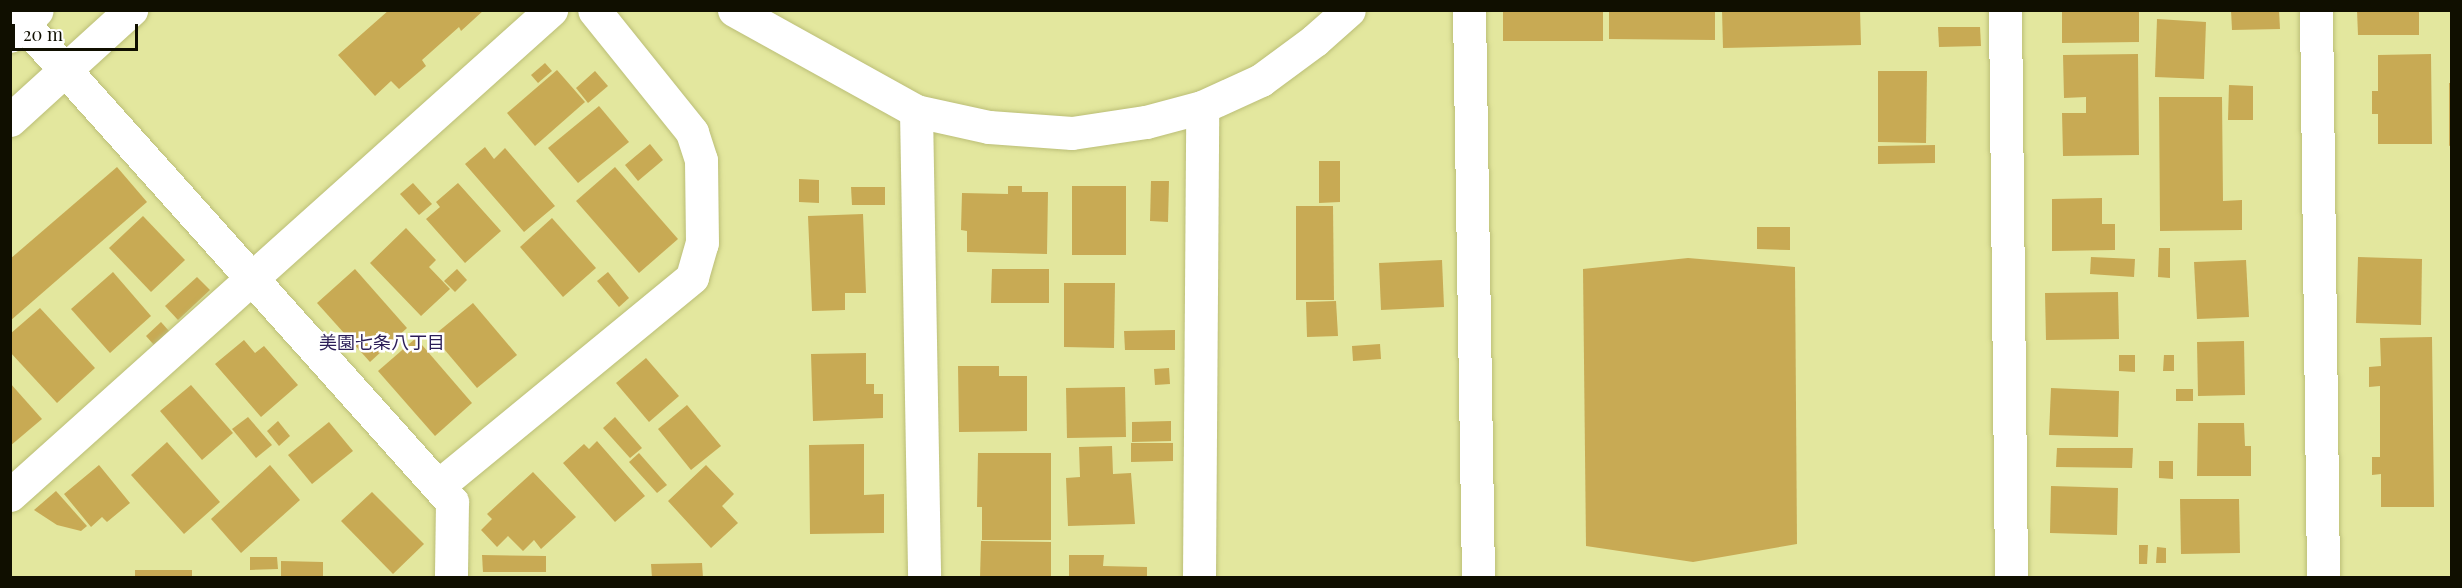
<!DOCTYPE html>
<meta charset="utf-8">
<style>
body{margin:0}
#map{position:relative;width:2462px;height:588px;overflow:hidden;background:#e3e79e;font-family:"Playfair Display","Noto Sans JP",serif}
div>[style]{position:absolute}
.building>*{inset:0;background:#c8aa54}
.roads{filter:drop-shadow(0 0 2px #bbbe77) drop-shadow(0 0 2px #bbbe77)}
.minor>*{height:33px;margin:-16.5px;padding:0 16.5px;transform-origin:16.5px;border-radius:16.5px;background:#fff}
.trunk>*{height:33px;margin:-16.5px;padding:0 16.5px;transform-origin:16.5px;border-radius:16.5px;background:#fff}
span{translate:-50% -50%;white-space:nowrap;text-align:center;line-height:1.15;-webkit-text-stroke:5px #fff;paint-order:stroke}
.neighbourhood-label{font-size:18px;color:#2b1d57}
.frame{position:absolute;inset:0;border:12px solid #100f00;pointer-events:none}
.scale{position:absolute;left:12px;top:24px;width:126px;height:27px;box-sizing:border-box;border:3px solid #100f00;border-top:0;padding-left:8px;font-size:18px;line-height:21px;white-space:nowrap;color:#100f00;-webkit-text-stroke:4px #fff;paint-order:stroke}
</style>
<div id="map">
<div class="building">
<i style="clip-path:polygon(389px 10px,484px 10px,461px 31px,459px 27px,422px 60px,426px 66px,399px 89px,391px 81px,375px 96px,338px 55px)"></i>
<i style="clip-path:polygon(1503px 10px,1603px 10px,1603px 41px,1503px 41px)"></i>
<i style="clip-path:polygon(1609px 10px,1715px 10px,1715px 40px,1609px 39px)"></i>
<i style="clip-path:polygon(1722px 10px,1860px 10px,1861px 45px,1723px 48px)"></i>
<i style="clip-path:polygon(2062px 10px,2139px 10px,2139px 42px,2062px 43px)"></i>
<i style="clip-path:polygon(2231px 10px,2279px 10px,2280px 29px,2232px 30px)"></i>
<i style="clip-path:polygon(2357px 10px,2419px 10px,2419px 35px,2358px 35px)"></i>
<i style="clip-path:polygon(2157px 19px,2206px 22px,2204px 79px,2155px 77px)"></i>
<i style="clip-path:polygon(1938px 27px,1980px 27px,1981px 46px,1939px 47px)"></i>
<i style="clip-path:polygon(2138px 54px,2139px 155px,2063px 156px,2062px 113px,2086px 113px,2086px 97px,2064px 98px,2063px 55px)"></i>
<i style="clip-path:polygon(2431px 54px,2432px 144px,2378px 144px,2378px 114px,2372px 114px,2372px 91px,2378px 91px,2378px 55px)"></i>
<i style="clip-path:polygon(545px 63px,552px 71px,538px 83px,531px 75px)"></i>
<i style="clip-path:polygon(557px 70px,585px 102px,535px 146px,507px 113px)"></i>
<i style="clip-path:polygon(595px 71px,608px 86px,588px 103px,576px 88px)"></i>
<i style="clip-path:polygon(1878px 71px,1927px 71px,1926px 143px,1878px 142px)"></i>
<i style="clip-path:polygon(2449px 83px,2452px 83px,2452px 145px,2449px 146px)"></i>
<i style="clip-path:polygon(2229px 85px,2253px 86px,2253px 120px,2228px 120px)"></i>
<i style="clip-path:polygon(2159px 97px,2222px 97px,2223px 201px,2242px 200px,2242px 230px,2160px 231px)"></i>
<i style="clip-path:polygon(599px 106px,629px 142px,578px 183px,548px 148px)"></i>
<i style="clip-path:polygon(650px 144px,663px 160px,638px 181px,625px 165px)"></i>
<i style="clip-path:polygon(1935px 145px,1935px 163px,1878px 164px,1878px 146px)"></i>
<i style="clip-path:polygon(485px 147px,494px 159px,505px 148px,555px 206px,524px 232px,465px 164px)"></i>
<i style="clip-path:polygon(1319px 161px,1340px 161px,1340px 202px,1319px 203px)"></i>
<i style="clip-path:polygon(117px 167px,147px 202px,10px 321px,10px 259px)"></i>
<i style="clip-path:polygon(615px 167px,678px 239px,639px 273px,576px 201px)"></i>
<i style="clip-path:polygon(799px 179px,819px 180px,819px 203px,799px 202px)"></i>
<i style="clip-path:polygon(1151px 181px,1169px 181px,1168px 222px,1150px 221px)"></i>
<i style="clip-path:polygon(413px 183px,432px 204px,419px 215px,400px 194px)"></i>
<i style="clip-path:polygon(458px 183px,501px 231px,465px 263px,426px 219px,440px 207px,436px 202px)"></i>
<i style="clip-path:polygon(1008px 186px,1022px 186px,1022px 192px,1048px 192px,1047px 254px,967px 252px,967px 231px,961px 230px,962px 193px,1008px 194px)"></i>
<i style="clip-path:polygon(1072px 186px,1126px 186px,1126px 255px,1072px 255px)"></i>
<i style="clip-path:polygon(851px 187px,885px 187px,885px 205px,852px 205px)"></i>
<i style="clip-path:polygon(2102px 198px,2102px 224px,2115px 224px,2115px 250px,2052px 251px,2052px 199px)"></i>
<i style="clip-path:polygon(1296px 206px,1333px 206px,1334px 300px,1296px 300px)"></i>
<i style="clip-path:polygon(863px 214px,866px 293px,845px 293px,845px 310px,812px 311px,808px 216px)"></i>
<i style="clip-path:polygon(143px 216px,185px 260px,151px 292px,109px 248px)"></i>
<i style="clip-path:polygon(552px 218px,596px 268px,563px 297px,520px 247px)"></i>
<i style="clip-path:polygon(1757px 227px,1790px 227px,1790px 250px,1757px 249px)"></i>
<i style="clip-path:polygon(406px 228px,436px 260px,429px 267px,450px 289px,421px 316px,370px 263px)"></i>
<i style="clip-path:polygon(2159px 248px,2170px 248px,2170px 278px,2158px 277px)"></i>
<i style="clip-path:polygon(2091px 257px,2135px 259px,2134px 277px,2090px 274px)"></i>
<i style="clip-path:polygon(2358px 257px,2422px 259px,2421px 325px,2356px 323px)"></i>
<i style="clip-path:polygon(1688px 258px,1795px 267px,1797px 544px,1693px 562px,1586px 546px,1583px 269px)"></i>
<i style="clip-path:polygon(1442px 260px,1444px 307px,1381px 310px,1379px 263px)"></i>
<i style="clip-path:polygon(2246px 260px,2249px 317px,2197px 319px,2194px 262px)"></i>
<i style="clip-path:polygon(355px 269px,407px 328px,370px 362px,317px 303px)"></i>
<i style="clip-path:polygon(457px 269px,467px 280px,455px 292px,444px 281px)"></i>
<i style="clip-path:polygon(992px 269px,1049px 269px,1049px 303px,991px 303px)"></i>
<i style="clip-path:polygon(113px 272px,151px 316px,110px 353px,71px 309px)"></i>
<i style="clip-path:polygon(608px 272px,629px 298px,619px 307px,597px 281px)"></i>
<i style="clip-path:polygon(197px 277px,210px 290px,178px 320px,165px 306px)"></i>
<i style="clip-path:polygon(1064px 283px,1115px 283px,1114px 348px,1064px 347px)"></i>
<i style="clip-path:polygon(2118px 292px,2119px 339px,2046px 340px,2045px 293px)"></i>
<i style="clip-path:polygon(1336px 301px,1338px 336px,1307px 337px,1306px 302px)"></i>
<i style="clip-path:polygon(473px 303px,517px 355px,477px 388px,433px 336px)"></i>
<i style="clip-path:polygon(40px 308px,95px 368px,57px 403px,10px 352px,10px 334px)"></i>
<i style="clip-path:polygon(161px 322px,169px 331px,154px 345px,146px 336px)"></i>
<i style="clip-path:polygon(1175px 330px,1175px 350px,1125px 350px,1124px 331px)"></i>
<i style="clip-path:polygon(2432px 337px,2434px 507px,2381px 507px,2381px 474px,2372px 475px,2372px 457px,2380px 457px,2380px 386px,2369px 387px,2369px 367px,2381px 366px,2380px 338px)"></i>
<i style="clip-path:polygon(416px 338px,472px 403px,435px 436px,378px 371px)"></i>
<i style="clip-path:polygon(244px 340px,255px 353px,264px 346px,298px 385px,261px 417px,215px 364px)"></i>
<i style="clip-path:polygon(2244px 341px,2245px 395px,2198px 396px,2197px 342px)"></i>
<i style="clip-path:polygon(1380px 344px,1381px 359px,1353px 361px,1352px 346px)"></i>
<i style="clip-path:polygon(866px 353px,866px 384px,874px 384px,874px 394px,883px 394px,883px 418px,813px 421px,811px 354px)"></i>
<i style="clip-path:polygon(2119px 355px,2135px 355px,2135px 372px,2119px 371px)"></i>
<i style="clip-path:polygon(2164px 355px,2174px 355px,2174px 371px,2163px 371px)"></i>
<i style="clip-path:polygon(646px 358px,679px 396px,649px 422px,616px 383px)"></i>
<i style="clip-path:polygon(958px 366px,999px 366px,999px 376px,1027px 376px,1027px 431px,959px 432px)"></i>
<i style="clip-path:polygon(1169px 368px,1170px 384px,1155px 385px,1154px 369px)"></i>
<i style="clip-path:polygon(10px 383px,42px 419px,10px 446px)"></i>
<i style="clip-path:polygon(191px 385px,233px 433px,202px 460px,160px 411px)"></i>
<i style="clip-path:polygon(1125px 387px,1126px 437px,1067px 438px,1066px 388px)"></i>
<i style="clip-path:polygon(2051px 388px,2119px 391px,2118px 437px,2049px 435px)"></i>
<i style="clip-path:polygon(2176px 389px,2193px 389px,2193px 401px,2176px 401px)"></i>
<i style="clip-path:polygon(687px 405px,721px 446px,691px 470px,658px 429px)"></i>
<i style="clip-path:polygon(248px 417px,272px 445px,256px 458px,232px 429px)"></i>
<i style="clip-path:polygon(615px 417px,642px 448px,630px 458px,603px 428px)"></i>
<i style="clip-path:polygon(278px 421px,290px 436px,279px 446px,267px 431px)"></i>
<i style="clip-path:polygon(1171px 421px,1171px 441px,1132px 442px,1132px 422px)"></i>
<i style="clip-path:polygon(329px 422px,353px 451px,312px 484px,288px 455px)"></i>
<i style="clip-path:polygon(2198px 423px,2244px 423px,2245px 446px,2251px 446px,2251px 476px,2197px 476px)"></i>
<i style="clip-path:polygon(597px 441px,645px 496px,615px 522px,563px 463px,584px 444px,589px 449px)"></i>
<i style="clip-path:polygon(167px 442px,220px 502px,184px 534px,131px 475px)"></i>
<i style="clip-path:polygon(1131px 443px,1173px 443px,1173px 461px,1131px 462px)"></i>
<i style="clip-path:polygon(864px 444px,864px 495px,884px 494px,884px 533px,810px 534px,809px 445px)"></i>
<i style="clip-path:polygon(1112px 446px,1113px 474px,1131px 473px,1135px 524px,1068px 526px,1066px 478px,1080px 477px,1079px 447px)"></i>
<i style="clip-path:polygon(2057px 448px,2133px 448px,2132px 468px,2056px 467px)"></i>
<i style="clip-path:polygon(639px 453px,667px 485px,657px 493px,629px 462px)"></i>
<i style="clip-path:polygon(978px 453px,1051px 453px,1051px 540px,982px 540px,982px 507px,977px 507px)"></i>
<i style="clip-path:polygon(2159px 461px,2173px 461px,2173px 479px,2159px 478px)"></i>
<i style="clip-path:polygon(99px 465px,130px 503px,107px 522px,102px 517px,91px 527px,64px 494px)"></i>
<i style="clip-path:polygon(270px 465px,300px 500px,241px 553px,211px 519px)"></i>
<i style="clip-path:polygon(706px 465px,734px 494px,722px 506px,738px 523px,711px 548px,668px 501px)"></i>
<i style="clip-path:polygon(533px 472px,576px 517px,541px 549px,534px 540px,523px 551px,508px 536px,497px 547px,481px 530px,492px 519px,487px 514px)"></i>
<i style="clip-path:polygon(2051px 486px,2118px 488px,2117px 535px,2050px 533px)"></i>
<i style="clip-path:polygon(56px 491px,87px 526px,81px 531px,57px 525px,34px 510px)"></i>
<i style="clip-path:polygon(372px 492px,424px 544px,393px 574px,341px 521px)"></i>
<i style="clip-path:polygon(2180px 499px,2239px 499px,2240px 553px,2181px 554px)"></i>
<i style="clip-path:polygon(981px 541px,1051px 542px,1051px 578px,980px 578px)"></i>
<i style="clip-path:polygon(2139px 545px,2148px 545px,2147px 564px,2139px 564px)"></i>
<i style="clip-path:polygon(2157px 547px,2166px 548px,2166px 563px,2156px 563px)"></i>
<i style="clip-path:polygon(482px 555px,546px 556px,546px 572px,483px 572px)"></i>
<i style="clip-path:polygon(1069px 555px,1104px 555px,1103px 566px,1147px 567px,1147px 578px,1069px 578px)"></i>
<i style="clip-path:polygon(250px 557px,277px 557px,278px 569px,250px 570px)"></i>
<i style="clip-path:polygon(281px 561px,323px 562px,323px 578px,281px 578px)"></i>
<i style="clip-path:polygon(702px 563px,703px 578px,652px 578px,651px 564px)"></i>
<i style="clip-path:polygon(135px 570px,192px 570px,192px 578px,135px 578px)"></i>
</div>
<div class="roads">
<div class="minor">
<i style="left:734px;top:10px;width:208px;rotate:29deg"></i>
<i style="left:916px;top:111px;width:75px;rotate:12.4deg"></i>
<i style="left:989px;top:127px;width:83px;rotate:4.1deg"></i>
<i style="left:1072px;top:133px;width:75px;rotate:-8.5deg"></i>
<i style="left:1146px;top:122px;width:58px;rotate:-15deg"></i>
<i style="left:1202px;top:107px;width:65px;rotate:-24.6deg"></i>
<i style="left:1261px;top:80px;width:67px;rotate:-36.5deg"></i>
<i style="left:1315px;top:40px;width:45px;rotate:-41.4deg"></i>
<i style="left:1469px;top:10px;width:568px;rotate:89.09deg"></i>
<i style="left:2005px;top:10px;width:568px;rotate:89.39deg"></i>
<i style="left:2316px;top:10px;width:568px;rotate:89.29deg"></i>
<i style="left:23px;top:23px;width:643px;rotate:48.15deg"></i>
<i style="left:452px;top:502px;width:76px;rotate:90.8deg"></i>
<i style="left:916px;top:111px;width:467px;rotate:89deg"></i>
<i style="left:438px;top:486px;width:329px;rotate:-39.4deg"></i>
<i style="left:692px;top:277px;width:35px;rotate:-74deg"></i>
<i style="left:702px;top:243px;width:83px;rotate:-90.7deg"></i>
<i style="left:701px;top:160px;width:29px;rotate:-108deg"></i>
<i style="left:692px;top:132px;width:156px;rotate:-128.8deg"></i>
<i style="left:10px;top:495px;width:727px;rotate:-41.88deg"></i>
<i style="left:1199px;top:578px;width:471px;rotate:-89.6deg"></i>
</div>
<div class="trunk">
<i style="left:10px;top:36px;width:37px;rotate:-44deg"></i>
<i style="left:10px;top:120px;width:164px;rotate:-42.3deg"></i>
</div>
</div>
<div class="neighbourhood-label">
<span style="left:382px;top:342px">美園七条八丁目</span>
</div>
<div class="frame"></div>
<div class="scale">20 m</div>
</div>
